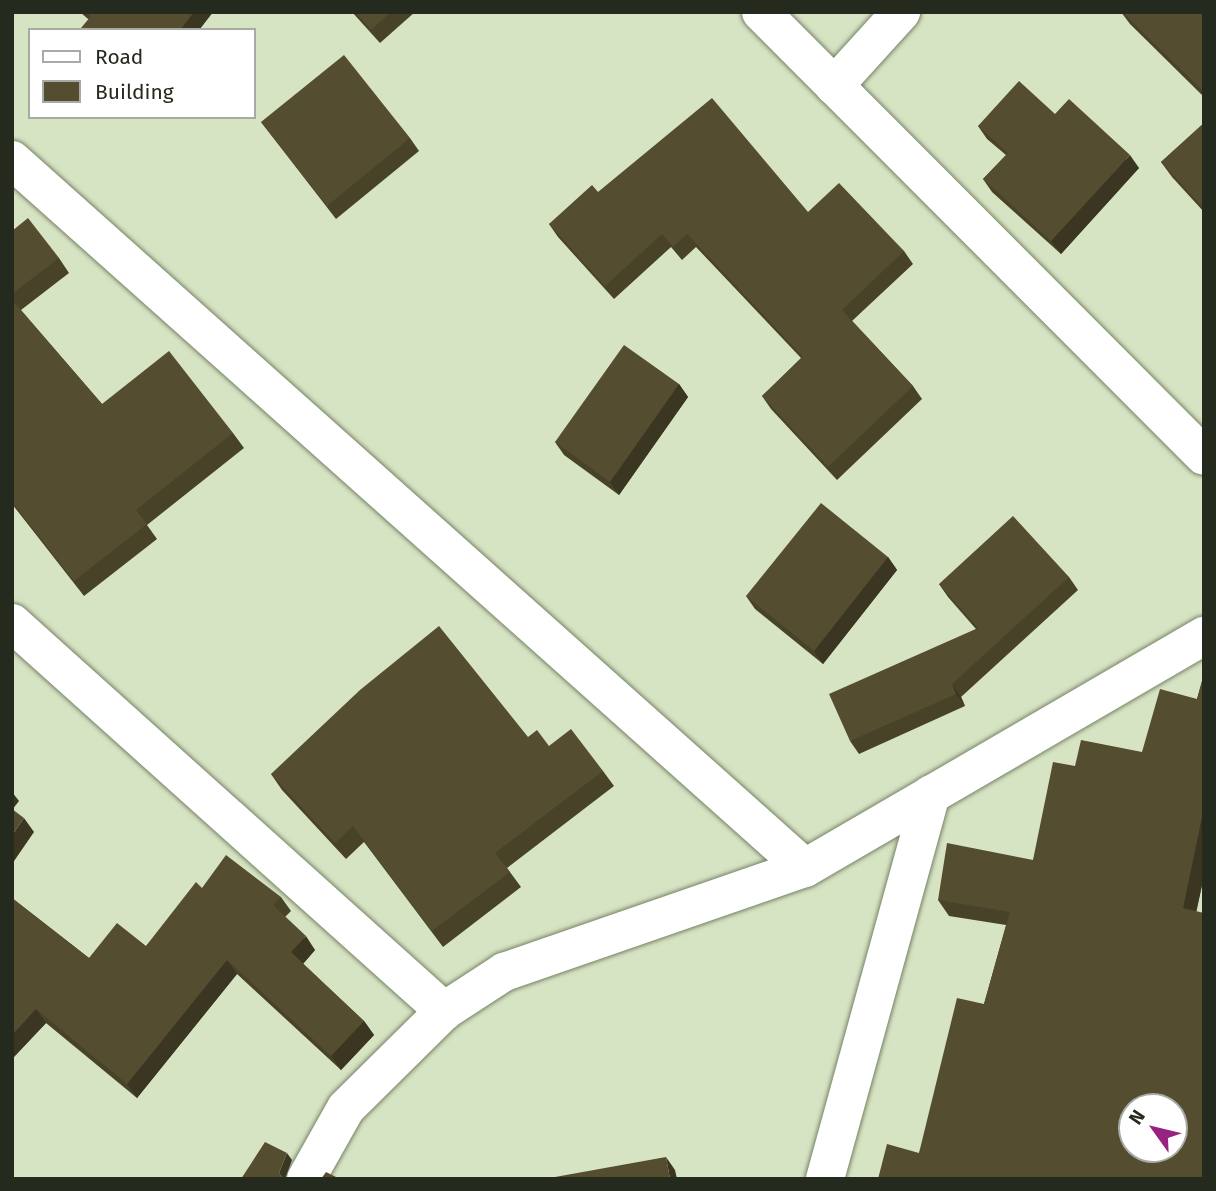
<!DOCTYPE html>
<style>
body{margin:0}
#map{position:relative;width:1216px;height:1191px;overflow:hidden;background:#d7e4c4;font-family:"Fira Sans",sans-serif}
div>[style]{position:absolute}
.roads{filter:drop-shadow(0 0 2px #768265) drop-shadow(0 0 2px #768265)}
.street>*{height:38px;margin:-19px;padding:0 19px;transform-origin:19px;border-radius:19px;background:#fff}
.wall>*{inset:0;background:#484229}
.shaded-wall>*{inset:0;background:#3b3622}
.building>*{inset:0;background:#544d30}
span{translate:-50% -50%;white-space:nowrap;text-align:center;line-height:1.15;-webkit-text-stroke:7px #fff;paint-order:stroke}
.frame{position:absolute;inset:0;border:14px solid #252a1e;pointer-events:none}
.legend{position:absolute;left:28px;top:28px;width:228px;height:91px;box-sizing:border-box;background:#fff;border:2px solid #a8aaa5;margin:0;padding:9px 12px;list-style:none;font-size:21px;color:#252a1e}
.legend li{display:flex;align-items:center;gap:14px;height:35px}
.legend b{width:35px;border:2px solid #a8aaa5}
.north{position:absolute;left:1118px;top:1093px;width:70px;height:70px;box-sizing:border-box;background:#fff;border:2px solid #a8aaa5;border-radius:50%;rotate:304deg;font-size:19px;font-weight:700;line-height:28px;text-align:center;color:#252a1e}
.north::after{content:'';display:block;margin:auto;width:24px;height:32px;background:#97227f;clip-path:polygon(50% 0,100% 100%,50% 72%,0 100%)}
</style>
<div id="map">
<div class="roads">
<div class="street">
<i style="left:761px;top:12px;width:627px;rotate:45.06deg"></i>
<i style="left:834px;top:86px;width:100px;rotate:-47.8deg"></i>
<i style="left:12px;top:160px;width:1063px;rotate:41.76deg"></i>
<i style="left:12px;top:623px;width:581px;rotate:41.93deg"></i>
<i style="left:306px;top:1179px;width:81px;rotate:-60.6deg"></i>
<i style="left:346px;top:1108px;width:138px;rotate:-44.7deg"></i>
<i style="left:444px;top:1011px;width:72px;rotate:-33deg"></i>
<i style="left:504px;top:972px;width:318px;rotate:-19.1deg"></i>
<i style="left:805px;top:868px;width:462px;rotate:-30.2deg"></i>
<i style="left:825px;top:1179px;width:399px;rotate:-74.6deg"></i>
</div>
</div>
<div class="wall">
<i style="clip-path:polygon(80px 12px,213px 12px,199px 30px,88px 19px)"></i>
<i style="clip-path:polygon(352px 12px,415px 12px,380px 43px)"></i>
<i style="clip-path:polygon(1121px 12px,1204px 12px,1204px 97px,1130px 24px)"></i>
<i style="clip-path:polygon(1055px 114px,1139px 168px,1061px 254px,992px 192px,983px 179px,1006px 155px,987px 139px,978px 126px)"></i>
<i style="clip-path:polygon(261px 122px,410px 138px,419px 151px,336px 219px)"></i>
<i style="clip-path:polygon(1204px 123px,1204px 212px,1172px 177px,1161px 162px)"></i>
<i style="clip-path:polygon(598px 192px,808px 212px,904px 251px,913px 264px,852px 321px,913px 386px,922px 399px,837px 480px,771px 409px,762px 396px,801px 358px,696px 247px,682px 260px,671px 247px,614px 299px,558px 237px,549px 224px)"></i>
<i style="clip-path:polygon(12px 231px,59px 258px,69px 273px,21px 310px,102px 404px,233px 433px,244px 448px,147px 525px,157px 539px,84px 596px,12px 504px)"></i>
<i style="clip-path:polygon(679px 384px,688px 397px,619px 495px,564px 455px,555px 442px)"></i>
<i style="clip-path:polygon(888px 557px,897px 570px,823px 664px,755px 609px,746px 596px)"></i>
<i style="clip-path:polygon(1069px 577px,1078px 590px,961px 697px,965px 706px,859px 754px,850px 741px,976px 629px,948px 597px,939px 584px)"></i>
<i style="clip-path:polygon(1204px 674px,1204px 876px,1196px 911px,919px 1153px,984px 1004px,1006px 925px,949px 916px,938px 900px,1033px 860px,1075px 766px,1142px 752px,1197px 699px)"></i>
<i style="clip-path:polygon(528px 737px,603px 771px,614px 786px,507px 868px,521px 887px,443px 947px,364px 842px,346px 859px,282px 790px,271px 774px)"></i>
<i style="clip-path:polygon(202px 888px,281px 897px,291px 911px,285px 917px,315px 950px,303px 964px,364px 1021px,374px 1035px,341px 1070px,237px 974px,137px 1098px,46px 1023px,12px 1059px,12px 898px,89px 958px,146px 946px)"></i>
</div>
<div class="shaded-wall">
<i style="clip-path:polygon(194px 12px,213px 12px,199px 30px,180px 30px)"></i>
<i style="clip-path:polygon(1130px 155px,1139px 168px,1061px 254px,1051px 241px)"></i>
<i style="clip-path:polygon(679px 384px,688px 397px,619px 495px,610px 482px)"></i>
<i style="clip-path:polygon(888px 557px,897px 570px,823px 664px,814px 651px)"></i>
<i style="clip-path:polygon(952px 684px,961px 697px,965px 706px,956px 694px)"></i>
<i style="clip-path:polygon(12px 792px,19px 801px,12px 810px)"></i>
<i style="clip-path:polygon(1204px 807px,1204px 876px,1194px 923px,1183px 908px)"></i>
<i style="clip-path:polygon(24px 818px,34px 832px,12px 864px,12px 835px)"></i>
<i style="clip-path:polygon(306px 936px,315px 950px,301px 966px,291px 952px)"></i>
<i style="clip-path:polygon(227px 960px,237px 974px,137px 1098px,127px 1084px)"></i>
<i style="clip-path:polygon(36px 1009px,46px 1023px,12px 1059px,12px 1035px)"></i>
<i style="clip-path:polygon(364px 1021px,374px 1035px,341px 1070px,331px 1056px)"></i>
<i style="clip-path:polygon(287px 1153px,292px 1160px,285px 1179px,283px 1179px,279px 1173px)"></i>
<i style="clip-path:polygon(666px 1157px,675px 1170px,677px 1179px,670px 1179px)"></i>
</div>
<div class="building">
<i style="clip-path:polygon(86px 12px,194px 12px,180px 30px,83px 30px,81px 28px,91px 16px)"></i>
<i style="clip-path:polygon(355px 12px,391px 12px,371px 30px)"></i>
<i style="clip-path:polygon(1122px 12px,1204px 12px,1204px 92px)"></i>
<i style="clip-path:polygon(344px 55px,410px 138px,327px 206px,261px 122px)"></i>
<i style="clip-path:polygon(1019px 81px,1055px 114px,1069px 99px,1130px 155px,1051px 241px,983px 179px,1008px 153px,978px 126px)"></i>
<i style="clip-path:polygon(712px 98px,808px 212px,839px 183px,904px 251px,842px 310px,913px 386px,828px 467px,762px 396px,803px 357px,687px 234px,673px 247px,662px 234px,605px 286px,549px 224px,592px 185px,598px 192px)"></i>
<i style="clip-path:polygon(1204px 123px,1204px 209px,1161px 162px)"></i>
<i style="clip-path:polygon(28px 218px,59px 258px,12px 294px,12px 231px)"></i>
<i style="clip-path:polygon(12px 300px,102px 404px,169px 351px,233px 433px,136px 510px,147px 524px,74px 581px,12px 502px)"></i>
<i style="clip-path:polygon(624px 345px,679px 384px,610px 482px,555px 442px)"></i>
<i style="clip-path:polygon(821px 503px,888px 557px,814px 651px,746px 596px)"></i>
<i style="clip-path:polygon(1013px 516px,1069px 577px,952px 684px,956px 694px,850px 741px,829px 694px,978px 628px,939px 584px)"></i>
<i style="clip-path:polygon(439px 626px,528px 737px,537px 730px,549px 746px,571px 729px,603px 771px,495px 853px,510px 872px,432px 931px,353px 826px,335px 843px,271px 774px,360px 690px)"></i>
<i style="clip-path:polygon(evenodd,1204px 674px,1204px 807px,1183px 908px,1204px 913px,1204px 1179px,878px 1179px,887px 1144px,919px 1153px,957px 998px,984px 1004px,1010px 912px,938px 900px,947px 843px,1033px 860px,1053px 762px,1075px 766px,1081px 740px,1142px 752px,1160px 689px,1197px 699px,1204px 674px,1132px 1107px,1174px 1107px,1174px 1149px,1132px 1149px,1132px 1107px)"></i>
<i style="clip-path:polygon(12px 809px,24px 818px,12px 835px)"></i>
<i style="clip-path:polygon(226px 855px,281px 897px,273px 905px,306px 936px,291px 952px,364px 1021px,331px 1056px,227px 960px,127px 1084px,36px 1009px,12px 1035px,12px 898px,89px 958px,117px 923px,146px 946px,196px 882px,202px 888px)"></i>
<i style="clip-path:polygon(265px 1142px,287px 1153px,279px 1173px,283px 1179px,241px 1179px)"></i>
<i style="clip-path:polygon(666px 1157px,670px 1179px,555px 1179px,555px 1177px)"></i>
<i style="clip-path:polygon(326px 1172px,340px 1179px,321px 1179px)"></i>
</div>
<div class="frame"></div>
<ul class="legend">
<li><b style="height:9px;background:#fff"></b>Road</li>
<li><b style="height:19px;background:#544d30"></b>Building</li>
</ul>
<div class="north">N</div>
</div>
